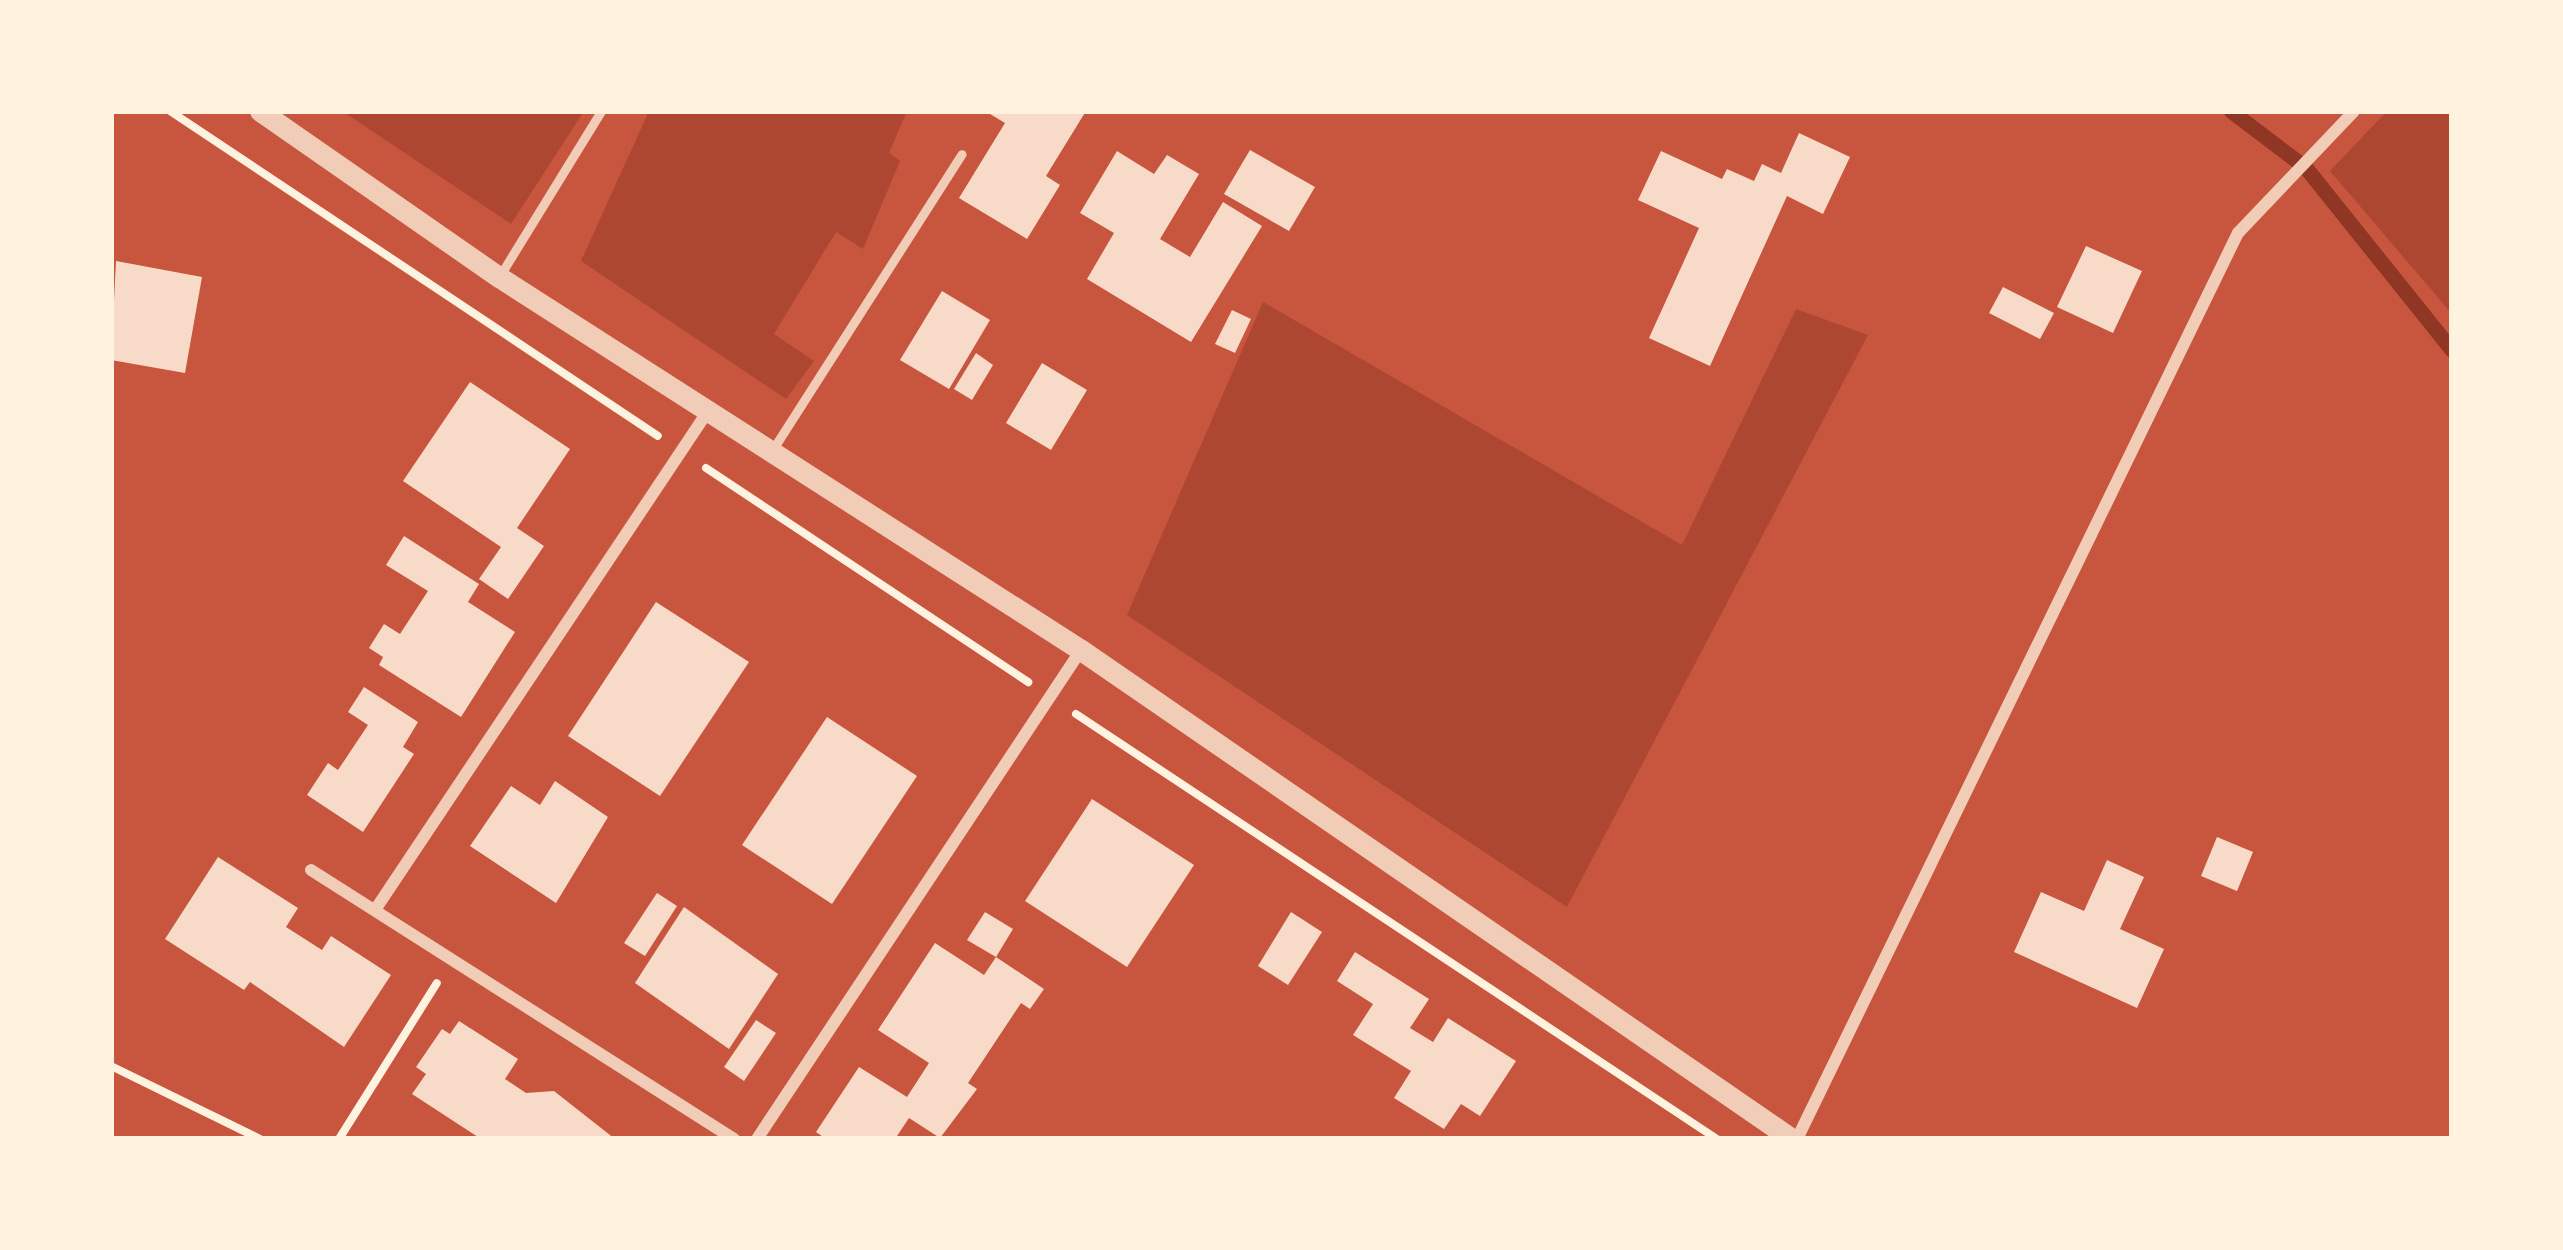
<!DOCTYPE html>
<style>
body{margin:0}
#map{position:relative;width:2563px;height:1250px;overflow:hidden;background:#c8553d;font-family:"Noto Sans",sans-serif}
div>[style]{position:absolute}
.green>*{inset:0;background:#ae4732}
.stream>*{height:15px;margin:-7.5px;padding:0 7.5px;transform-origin:7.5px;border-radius:7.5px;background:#8f3625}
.building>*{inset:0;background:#f7dbc8}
.path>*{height:8px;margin:-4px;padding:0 4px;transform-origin:4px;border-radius:4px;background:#fff3e0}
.service>*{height:9px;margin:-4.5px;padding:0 4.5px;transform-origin:4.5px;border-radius:4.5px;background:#f1ccb7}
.minor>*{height:12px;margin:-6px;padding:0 6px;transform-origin:6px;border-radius:6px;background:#f1ccb7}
.tertiary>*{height:21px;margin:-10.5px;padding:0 10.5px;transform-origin:10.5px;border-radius:10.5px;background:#f1ccb7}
span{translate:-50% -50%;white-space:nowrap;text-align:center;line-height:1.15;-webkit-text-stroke:12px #fff3e0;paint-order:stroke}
.frame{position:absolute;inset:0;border:114px solid #fff3e0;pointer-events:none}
</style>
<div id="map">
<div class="green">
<i style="clip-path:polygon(342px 111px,584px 111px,511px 224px)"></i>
<i style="clip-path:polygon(649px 111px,907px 111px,889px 153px,900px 161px,863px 249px,836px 232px,774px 334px,814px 361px,786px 399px,581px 261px)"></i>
<i style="clip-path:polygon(2387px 111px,2452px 111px,2452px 314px,2330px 171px)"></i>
<i style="clip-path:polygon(1263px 302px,1682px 545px,1796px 309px,1868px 335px,1567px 907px,1127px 615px)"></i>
</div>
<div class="stream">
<i style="left:2231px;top:111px;width:94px;rotate:37.2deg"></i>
<i style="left:2306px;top:168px;width:233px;rotate:51.3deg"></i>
</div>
<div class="building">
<i style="clip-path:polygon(985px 111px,1086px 111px,1046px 176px,1060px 185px,1027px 239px,959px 198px,1005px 123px)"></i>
<i style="clip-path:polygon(1799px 133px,1850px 157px,1823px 214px,1787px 196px,1710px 366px,1649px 338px,1699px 228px,1638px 200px,1661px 151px,1722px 179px,1727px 169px,1754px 181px,1762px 164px,1781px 173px)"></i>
<i style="clip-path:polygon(1250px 150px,1315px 187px,1289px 231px,1224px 194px)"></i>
<i style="clip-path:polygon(1117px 151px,1154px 174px,1167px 155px,1199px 174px,1160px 239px,1190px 257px,1223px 202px,1262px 226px,1191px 342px,1087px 279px,1114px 233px,1080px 213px)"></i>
<i style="clip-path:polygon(2086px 246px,2142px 271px,2113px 333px,2057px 307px)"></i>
<i style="clip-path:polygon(116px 261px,202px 277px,185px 373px,111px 360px)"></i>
<i style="clip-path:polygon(2003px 287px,2054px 313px,2040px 339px,1989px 313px)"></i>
<i style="clip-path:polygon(942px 291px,990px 320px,949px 389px,900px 360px)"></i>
<i style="clip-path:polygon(1232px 310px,1251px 319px,1235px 353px,1215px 344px)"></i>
<i style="clip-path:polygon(976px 353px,993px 365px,972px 400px,954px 389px)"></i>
<i style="clip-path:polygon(1042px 363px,1087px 390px,1051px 450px,1006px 423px)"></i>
<i style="clip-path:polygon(470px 382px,570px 449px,517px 528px,544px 546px,508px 599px,479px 579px,501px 547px,403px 481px)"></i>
<i style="clip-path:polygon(404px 536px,479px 584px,468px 602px,515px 632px,461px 717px,379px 665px,383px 657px,369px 648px,384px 624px,400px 634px,428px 591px,386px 565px)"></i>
<i style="clip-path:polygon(656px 602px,749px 662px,660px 796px,568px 736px)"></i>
<i style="clip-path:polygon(364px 687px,418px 722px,403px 747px,414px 754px,363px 832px,307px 795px,328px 763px,338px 770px,368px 725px,348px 712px)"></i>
<i style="clip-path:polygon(827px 717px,917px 776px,832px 904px,742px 845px)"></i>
<i style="clip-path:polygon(555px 781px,608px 817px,556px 903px,470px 846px,511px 786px,540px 805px)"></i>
<i style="clip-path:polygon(1092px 799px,1194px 865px,1127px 967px,1025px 901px)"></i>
<i style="clip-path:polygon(2217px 837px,2253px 852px,2237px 891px,2201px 876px)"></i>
<i style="clip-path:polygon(218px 857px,298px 908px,286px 927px,322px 950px,331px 936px,391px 975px,344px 1047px,250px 982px,244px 990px,165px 939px)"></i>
<i style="clip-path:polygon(2107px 860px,2144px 877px,2120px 929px,2164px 949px,2137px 1008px,2014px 952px,2041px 892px,2084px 911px)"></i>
<i style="clip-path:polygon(657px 893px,677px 906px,645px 956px,624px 943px)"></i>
<i style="clip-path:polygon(684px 907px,778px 974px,729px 1049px,635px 983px)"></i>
<i style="clip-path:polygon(985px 912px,1013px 929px,996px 957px,967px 940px)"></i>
<i style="clip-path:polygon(1291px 912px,1322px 932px,1288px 985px,1258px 966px)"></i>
<i style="clip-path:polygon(935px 943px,984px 975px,996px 957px,1044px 989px,1030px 1009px,1021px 1003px,968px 1083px,977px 1089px,940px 1138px,909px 1118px,895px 1139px,826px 1139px,816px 1132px,859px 1067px,907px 1097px,929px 1063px,878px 1030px)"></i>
<i style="clip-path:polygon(1355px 952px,1429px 999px,1410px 1028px,1433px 1042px,1448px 1018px,1516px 1061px,1480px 1116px,1461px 1104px,1444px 1129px,1394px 1098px,1411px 1071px,1353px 1035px,1373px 1004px,1337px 981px)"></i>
<i style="clip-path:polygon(756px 1020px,776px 1033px,744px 1081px,724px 1067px)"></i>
<i style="clip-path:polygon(459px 1021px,518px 1059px,505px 1079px,526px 1093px,554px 1091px,615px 1139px,481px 1139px,412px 1094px,426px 1074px,416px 1067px,442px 1029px,450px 1034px)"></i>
</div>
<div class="path">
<i style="left:170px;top:111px;width:586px;rotate:33.66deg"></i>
<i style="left:706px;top:468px;width:387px;rotate:33.6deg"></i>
<i style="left:1076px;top:714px;width:769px;rotate:33.55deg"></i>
<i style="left:111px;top:1066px;width:166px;rotate:26.1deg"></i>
<i style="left:339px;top:1139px;width:184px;rotate:-57.9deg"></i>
</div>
<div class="service">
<i style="left:499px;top:277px;width:195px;rotate:-58.4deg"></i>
<i style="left:773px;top:449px;width:350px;rotate:-57.4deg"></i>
</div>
<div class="minor">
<i style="left:311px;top:870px;width:501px;rotate:32.45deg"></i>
<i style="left:377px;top:907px;width:600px;rotate:-56.28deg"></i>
<i style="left:757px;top:1139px;width:587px;rotate:-56.47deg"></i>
<i style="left:1797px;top:1139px;width:1008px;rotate:-64.05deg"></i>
<i style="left:2238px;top:233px;width:168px;rotate:-46.4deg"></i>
</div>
<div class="tertiary">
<i style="left:260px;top:111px;width:291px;rotate:34.8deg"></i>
<i style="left:499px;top:277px;width:691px;rotate:32.66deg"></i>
<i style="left:1081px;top:650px;width:863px;rotate:34.52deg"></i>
</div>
<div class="frame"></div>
</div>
